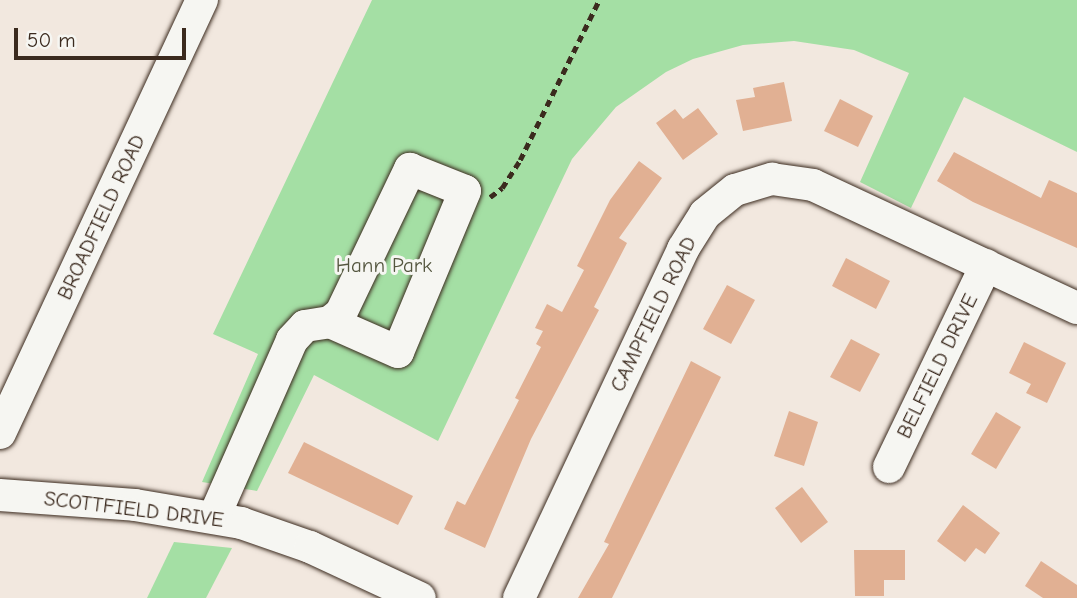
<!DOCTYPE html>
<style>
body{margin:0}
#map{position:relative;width:1077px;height:598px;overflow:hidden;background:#f2e8df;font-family:"Comic Neue",sans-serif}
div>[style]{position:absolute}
.green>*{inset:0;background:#a4dfa4}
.building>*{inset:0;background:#e1b093}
.path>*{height:4.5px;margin-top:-2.25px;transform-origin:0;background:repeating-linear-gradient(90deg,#3b2a1e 0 7px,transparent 0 12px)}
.roads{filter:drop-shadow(0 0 2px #3b2a1e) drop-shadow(0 0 2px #3b2a1e)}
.minor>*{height:32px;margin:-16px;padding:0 16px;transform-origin:16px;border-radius:16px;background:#f6f6f2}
span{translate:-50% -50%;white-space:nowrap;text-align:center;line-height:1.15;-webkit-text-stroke:6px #f6f6f2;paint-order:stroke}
.street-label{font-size:21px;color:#3b2a1e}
.park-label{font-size:21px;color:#555740}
.scale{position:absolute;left:14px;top:28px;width:172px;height:32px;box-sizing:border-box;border:4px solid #3b2a1e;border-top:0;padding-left:9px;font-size:21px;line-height:24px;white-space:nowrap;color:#3b2a1e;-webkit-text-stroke:5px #f6f6f2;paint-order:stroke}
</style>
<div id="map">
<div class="green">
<i style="clip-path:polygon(372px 0,1077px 0,1077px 152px,964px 97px,911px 208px,860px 182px,909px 73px,854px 50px,794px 41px,743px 45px,693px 59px,666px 72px,616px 107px,572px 159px,438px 441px,314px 375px,257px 491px,202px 482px,258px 354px,213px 334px)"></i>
<i style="clip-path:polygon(174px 542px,232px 548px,206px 598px,147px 598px)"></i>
</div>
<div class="building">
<i style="clip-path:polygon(784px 82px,792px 121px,743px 131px,736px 100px,755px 97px,753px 88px)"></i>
<i style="clip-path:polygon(840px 99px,873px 116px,858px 147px,824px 131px)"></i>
<i style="clip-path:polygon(698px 108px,718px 134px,683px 160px,656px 123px,675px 109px,683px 119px)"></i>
<i style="clip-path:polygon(954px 152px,1041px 198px,1049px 180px,1077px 193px,1077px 248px,973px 202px,937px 181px)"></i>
<i style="clip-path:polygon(639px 161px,662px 178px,619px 238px,627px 243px,594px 307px,599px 310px,531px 439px,485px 548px,444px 529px,457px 501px,465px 505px,519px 400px,515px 398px,541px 347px,536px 344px,543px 331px,535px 328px,547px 304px,562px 312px,584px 270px,577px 266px,610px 200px)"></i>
<i style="clip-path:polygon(846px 258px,890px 281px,876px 309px,832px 286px)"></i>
<i style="clip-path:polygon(727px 285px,755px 300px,731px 344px,703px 329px)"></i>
<i style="clip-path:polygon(851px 339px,880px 354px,860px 392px,830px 377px)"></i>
<i style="clip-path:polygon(1024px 342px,1066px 363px,1047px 403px,1026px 393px,1031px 384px,1009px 373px)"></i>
<i style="clip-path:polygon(691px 361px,721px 377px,612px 598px,578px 598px,609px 544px,604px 542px)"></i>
<i style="clip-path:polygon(789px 411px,818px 422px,804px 466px,774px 456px)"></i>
<i style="clip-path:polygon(996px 412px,1021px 427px,996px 469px,971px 454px)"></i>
<i style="clip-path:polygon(304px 442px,413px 496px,398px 525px,288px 473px)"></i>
<i style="clip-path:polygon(802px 487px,828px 522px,801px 543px,775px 508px)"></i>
<i style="clip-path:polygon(963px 505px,1000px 533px,985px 554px,976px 548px,965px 562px,937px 541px)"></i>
<i style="clip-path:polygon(854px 550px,905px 550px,905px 580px,884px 580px,884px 596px,855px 596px)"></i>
<i style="clip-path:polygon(1041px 561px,1077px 585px,1077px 598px,1043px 598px,1025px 586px)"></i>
</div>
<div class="path">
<i style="left:490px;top:197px;width:15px;rotate:-37deg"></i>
<i style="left:502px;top:188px;width:33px;rotate:-57deg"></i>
<i style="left:520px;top:160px;width:178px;rotate:-63.7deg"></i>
</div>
<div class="roads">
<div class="minor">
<i style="left:410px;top:169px;width:59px;rotate:21.8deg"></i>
<i style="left:465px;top:191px;width:174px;rotate:112.6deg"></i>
<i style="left:398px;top:352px;width:74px;rotate:-156.2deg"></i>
<i style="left:330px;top:322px;width:14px;rotate:-39deg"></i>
<i style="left:341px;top:313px;width:160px;rotate:-64.4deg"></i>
<i style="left:0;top:433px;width:478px;rotate:-65deg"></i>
<i style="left:889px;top:467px;width:224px;rotate:-64.3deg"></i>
<i style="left:0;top:495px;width:135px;rotate:4.2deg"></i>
<i style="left:135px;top:505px;width:108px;rotate:9.6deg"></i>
<i style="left:241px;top:523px;width:73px;rotate:19.2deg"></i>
<i style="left:310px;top:547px;width:121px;rotate:24.9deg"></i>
<i style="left:214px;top:517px;width:193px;rotate:-66.2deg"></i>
<i style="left:292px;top:340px;width:19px;rotate:-47deg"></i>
<i style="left:305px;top:326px;width:25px;rotate:-9deg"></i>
<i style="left:519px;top:598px;width:386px;rotate:-64.8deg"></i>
<i style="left:683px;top:249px;width:41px;rotate:-57.8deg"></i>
<i style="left:705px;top:214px;width:38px;rotate:-39deg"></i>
<i style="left:735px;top:190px;width:39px;rotate:-17deg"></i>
<i style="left:772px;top:179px;width:41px;rotate:8.3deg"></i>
<i style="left:813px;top:185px;width:291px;rotate:25deg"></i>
</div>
</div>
<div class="street-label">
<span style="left:101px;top:217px;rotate:-65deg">BROADFIELD ROAD</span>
<span style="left:653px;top:314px;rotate:-64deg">CAMPFIELD ROAD</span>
<span style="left:937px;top:366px;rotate:-64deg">BELFIELD DRIVE</span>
<span style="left:134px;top:509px;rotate:7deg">SCOTTFIELD DRIVE</span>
</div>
<div class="park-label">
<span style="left:384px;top:265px">Hann Park</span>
</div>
<div class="scale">50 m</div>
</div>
